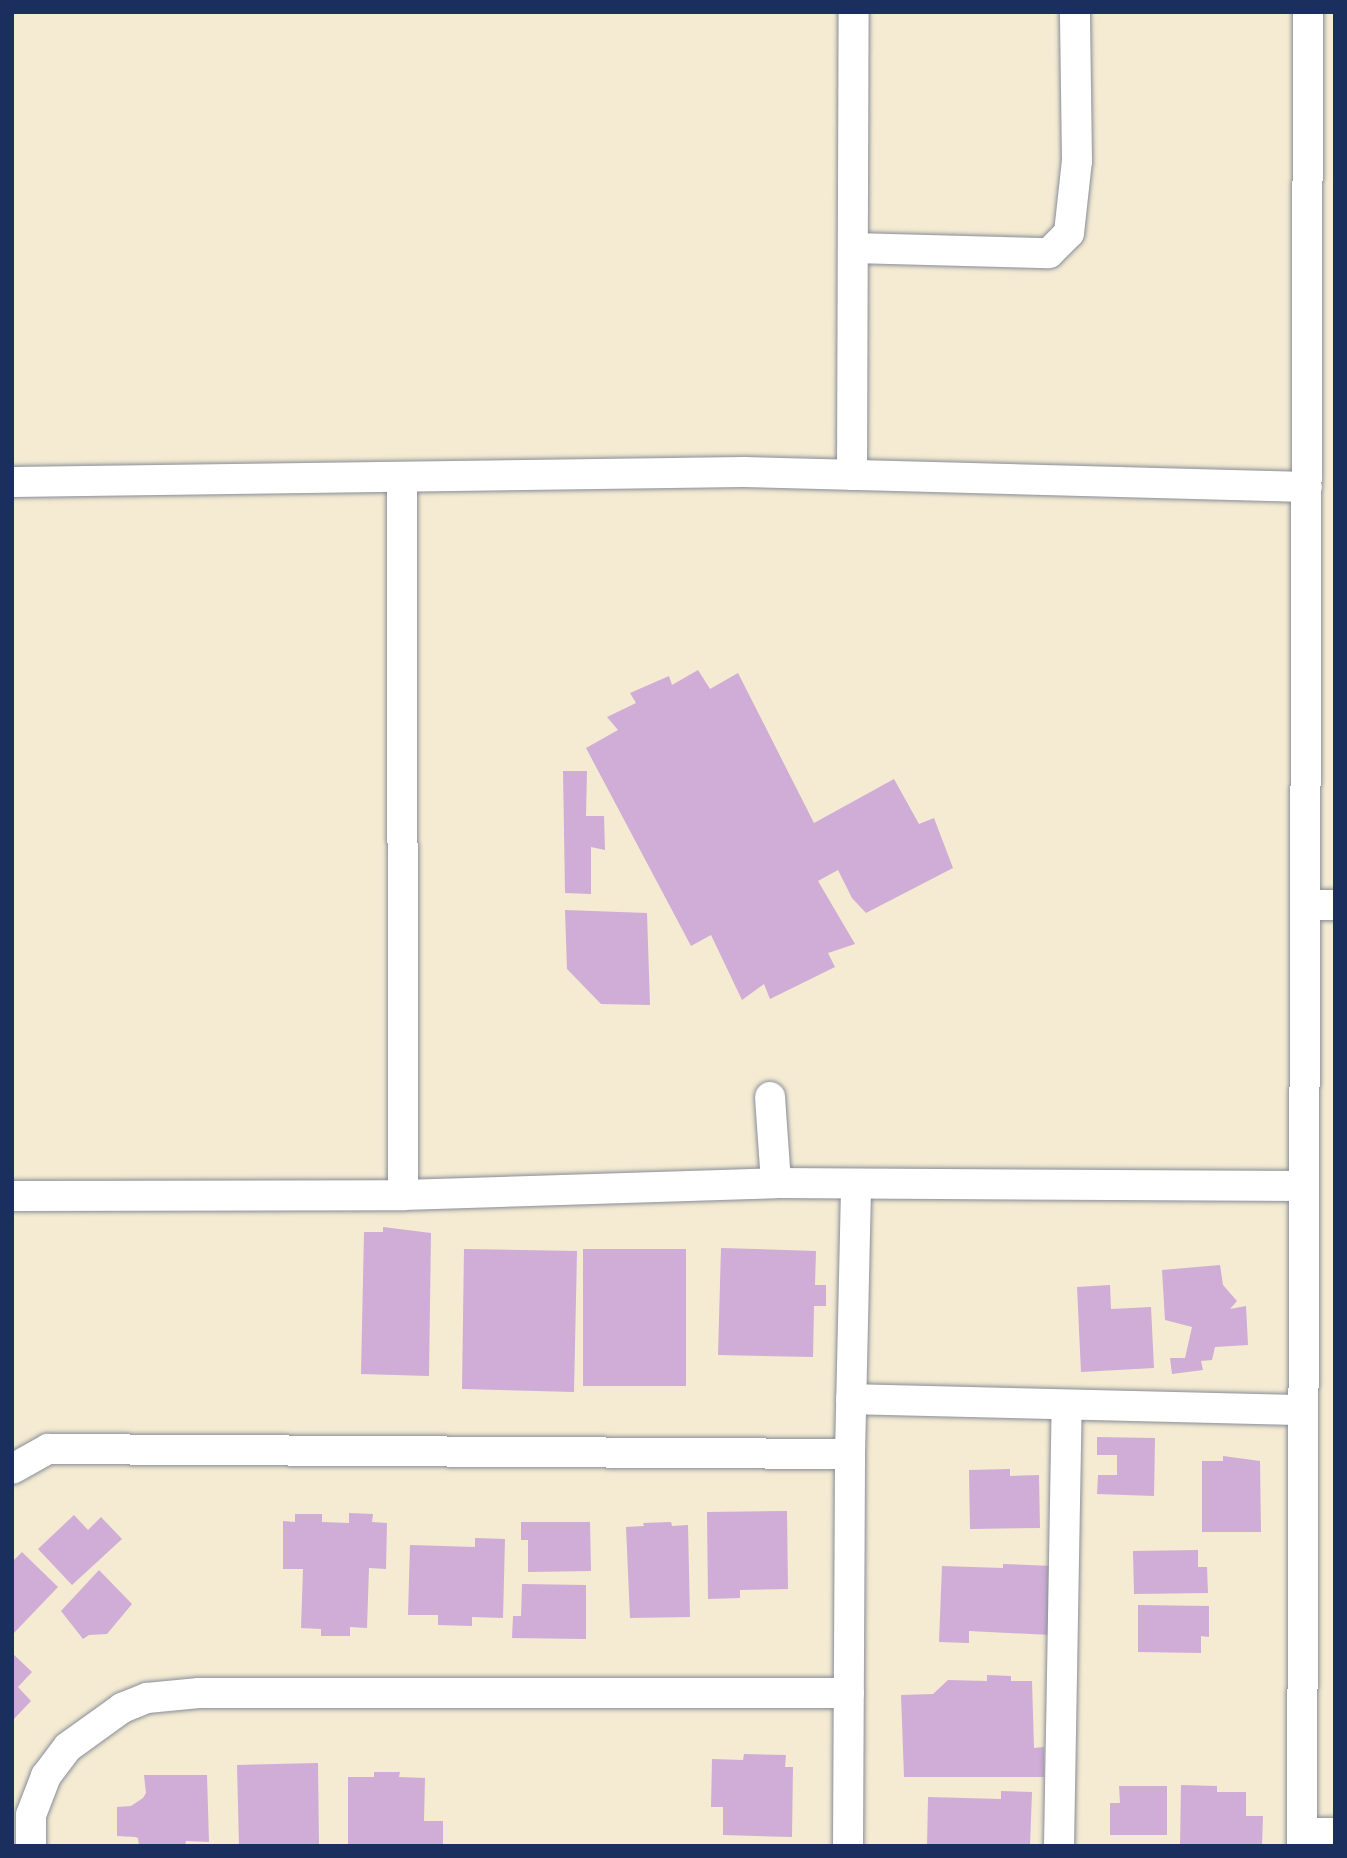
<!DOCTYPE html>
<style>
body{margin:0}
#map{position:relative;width:1347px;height:1858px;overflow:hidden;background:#f4ebd2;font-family:"Playpen Sans",sans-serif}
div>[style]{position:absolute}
.building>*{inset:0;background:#cfadd6}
.roads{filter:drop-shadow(0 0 2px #888d98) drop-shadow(0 0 2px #888d98)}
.minor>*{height:30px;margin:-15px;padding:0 15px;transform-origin:15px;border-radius:15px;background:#fff}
span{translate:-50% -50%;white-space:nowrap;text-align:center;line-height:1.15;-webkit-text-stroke:5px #fcf5e5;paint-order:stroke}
.frame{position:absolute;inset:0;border:14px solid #1b2f5e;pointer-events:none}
</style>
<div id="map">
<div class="building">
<i style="clip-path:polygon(698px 670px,710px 689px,738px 673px,814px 823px,894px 779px,919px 824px,934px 818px,953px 868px,866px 913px,852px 898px,838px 870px,818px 881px,855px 944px,828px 953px,835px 967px,770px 999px,764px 984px,742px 1000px,711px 935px,691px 946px,586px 748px,618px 730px,607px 717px,636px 703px,630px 693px,669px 676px,672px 685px)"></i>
<i style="clip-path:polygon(563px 771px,587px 771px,586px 816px,604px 816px,605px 850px,591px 847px,591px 894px,565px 893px)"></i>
<i style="clip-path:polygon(565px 910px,647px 913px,650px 1005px,601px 1004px,567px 969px)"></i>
<i style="clip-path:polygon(383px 1227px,431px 1233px,429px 1376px,361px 1374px,364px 1232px,383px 1232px)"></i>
<i style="clip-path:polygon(721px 1248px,816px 1251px,815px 1285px,826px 1285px,826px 1306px,814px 1306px,813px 1357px,718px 1355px)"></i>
<i style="clip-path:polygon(464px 1249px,577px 1251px,574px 1392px,462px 1389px)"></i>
<i style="clip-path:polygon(583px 1249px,686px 1249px,686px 1386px,583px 1386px)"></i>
<i style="clip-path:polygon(1220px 1265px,1223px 1285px,1237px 1301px,1230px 1309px,1246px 1306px,1248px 1345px,1215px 1347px,1212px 1360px,1201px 1361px,1203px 1370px,1172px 1374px,1170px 1358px,1185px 1358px,1192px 1327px,1165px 1320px,1162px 1270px)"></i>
<i style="clip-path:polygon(1110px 1285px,1111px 1309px,1151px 1307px,1154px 1368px,1081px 1372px,1077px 1287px)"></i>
<i style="clip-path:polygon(1097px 1437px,1155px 1438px,1154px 1496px,1097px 1494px,1098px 1475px,1117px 1475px,1117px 1455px,1097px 1455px)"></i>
<i style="clip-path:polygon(1223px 1456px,1260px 1461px,1261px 1532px,1202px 1532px,1202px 1461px,1223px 1461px)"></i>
<i style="clip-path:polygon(1010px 1469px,1010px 1476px,1039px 1475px,1040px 1528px,970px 1529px,969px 1470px)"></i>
<i style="clip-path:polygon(787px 1511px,788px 1589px,740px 1590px,740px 1598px,708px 1599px,707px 1512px)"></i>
<i style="clip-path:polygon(349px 1513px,373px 1514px,372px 1522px,387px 1523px,386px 1569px,369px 1568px,367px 1628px,350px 1627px,350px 1636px,321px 1636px,321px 1629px,301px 1628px,303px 1569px,283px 1569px,283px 1521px,295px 1522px,295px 1514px,322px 1514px,322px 1522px,349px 1523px)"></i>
<i style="clip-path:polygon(74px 1515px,88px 1530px,101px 1517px,122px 1539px,72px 1585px,38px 1549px)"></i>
<i style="clip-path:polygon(521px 1522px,590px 1522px,591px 1571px,528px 1572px,528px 1540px,521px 1540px)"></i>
<i style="clip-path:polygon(671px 1522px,672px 1526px,688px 1525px,690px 1617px,630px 1618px,626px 1527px,644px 1526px,643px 1523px)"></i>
<i style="clip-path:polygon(475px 1538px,505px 1539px,503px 1618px,472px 1617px,472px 1626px,438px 1625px,438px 1615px,408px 1615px,410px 1545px,475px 1547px)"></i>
<i style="clip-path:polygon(1198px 1550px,1198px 1567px,1207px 1567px,1208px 1593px,1134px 1594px,1133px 1551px)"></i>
<i style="clip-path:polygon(22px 1552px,58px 1587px,12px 1635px,12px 1562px)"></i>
<i style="clip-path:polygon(1003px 1564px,1053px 1566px,1051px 1635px,969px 1631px,969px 1643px,939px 1642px,942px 1566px,1003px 1568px)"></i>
<i style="clip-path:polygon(99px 1570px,132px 1604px,107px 1634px,89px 1635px,83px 1639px,61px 1611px)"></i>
<i style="clip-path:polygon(522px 1584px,586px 1585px,586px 1639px,512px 1638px,513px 1616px,521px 1616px)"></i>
<i style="clip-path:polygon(1138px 1605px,1209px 1606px,1209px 1637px,1201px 1636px,1201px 1653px,1138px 1652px)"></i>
<i style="clip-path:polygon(12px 1653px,32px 1672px,18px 1687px,31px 1701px,12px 1721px)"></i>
<i style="clip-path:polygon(987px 1675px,1011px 1676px,1011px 1681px,1032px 1681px,1034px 1748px,1044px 1747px,1044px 1777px,904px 1777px,901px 1695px,933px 1694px,948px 1680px,987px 1681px)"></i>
<i style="clip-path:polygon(744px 1754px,786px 1755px,785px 1767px,793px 1767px,792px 1837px,723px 1835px,723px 1807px,711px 1807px,712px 1759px,743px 1760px)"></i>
<i style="clip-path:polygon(318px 1763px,319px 1846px,239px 1846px,237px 1765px)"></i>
<i style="clip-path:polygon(374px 1772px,400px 1772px,399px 1777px,425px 1778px,424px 1821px,443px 1821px,443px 1846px,348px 1846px,348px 1777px,374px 1777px)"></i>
<i style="clip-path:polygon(144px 1775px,207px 1775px,209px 1842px,186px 1841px,185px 1846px,139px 1846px,138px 1838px,135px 1837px,117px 1836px,117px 1807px,131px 1806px,143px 1798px,146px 1793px)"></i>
<i style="clip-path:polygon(1181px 1785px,1217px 1786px,1217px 1792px,1246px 1792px,1246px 1816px,1263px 1816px,1262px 1846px,1180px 1846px)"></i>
<i style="clip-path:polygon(1119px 1786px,1167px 1786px,1167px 1835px,1110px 1835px,1110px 1803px,1120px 1803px)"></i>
<i style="clip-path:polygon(1001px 1791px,1032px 1792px,1030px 1846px,927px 1846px,928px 1797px,1001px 1799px)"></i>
</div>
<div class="roads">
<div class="minor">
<i style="left:853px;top:248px;width:196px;rotate:1.5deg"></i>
<i style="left:1049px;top:253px;width:28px;rotate:-45deg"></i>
<i style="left:1069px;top:233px;width:72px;rotate:-83.7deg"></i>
<i style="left:1077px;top:161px;width:149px;rotate:-90.8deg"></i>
<i style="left:852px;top:475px;width:463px;rotate:-89.8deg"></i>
<i style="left:402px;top:479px;width:716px;rotate:89.92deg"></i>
<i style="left:12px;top:482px;width:732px;rotate:-0.78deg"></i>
<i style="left:744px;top:472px;width:563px;rotate:1.53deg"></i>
<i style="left:1306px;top:905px;width:29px"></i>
<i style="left:770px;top:1097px;width:86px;rotate:86deg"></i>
<i style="left:12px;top:1196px;width:391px;rotate:-0.1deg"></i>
<i style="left:403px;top:1195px;width:373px;rotate:-1.8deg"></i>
<i style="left:776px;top:1183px;width:528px;rotate:0.33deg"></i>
<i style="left:851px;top:1399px;width:452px;rotate:1.4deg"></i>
<i style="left:12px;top:1469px;width:41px;rotate:-29.1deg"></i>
<i style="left:48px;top:1449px;width:802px;rotate:0.36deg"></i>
<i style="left:1302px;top:1833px;width:33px"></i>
<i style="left:31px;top:1846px;width:31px;rotate:-90deg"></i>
<i style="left:31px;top:1815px;width:42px;rotate:-69deg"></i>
<i style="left:46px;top:1776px;width:36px;rotate:-53deg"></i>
<i style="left:68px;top:1747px;width:67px;rotate:-35.8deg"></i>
<i style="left:122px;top:1708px;width:27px;rotate:-22deg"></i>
<i style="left:147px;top:1698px;width:52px;rotate:-5.5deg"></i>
<i style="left:199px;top:1693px;width:650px"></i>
<i style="left:848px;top:1846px;width:392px;rotate:-89.7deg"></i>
<i style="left:850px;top:1454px;width:270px;rotate:-88.7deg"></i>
<i style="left:1059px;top:1846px;width:441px;rotate:-89deg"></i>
<i style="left:1302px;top:1846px;width:1834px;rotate:-89.81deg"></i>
</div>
</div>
<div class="frame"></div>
</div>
